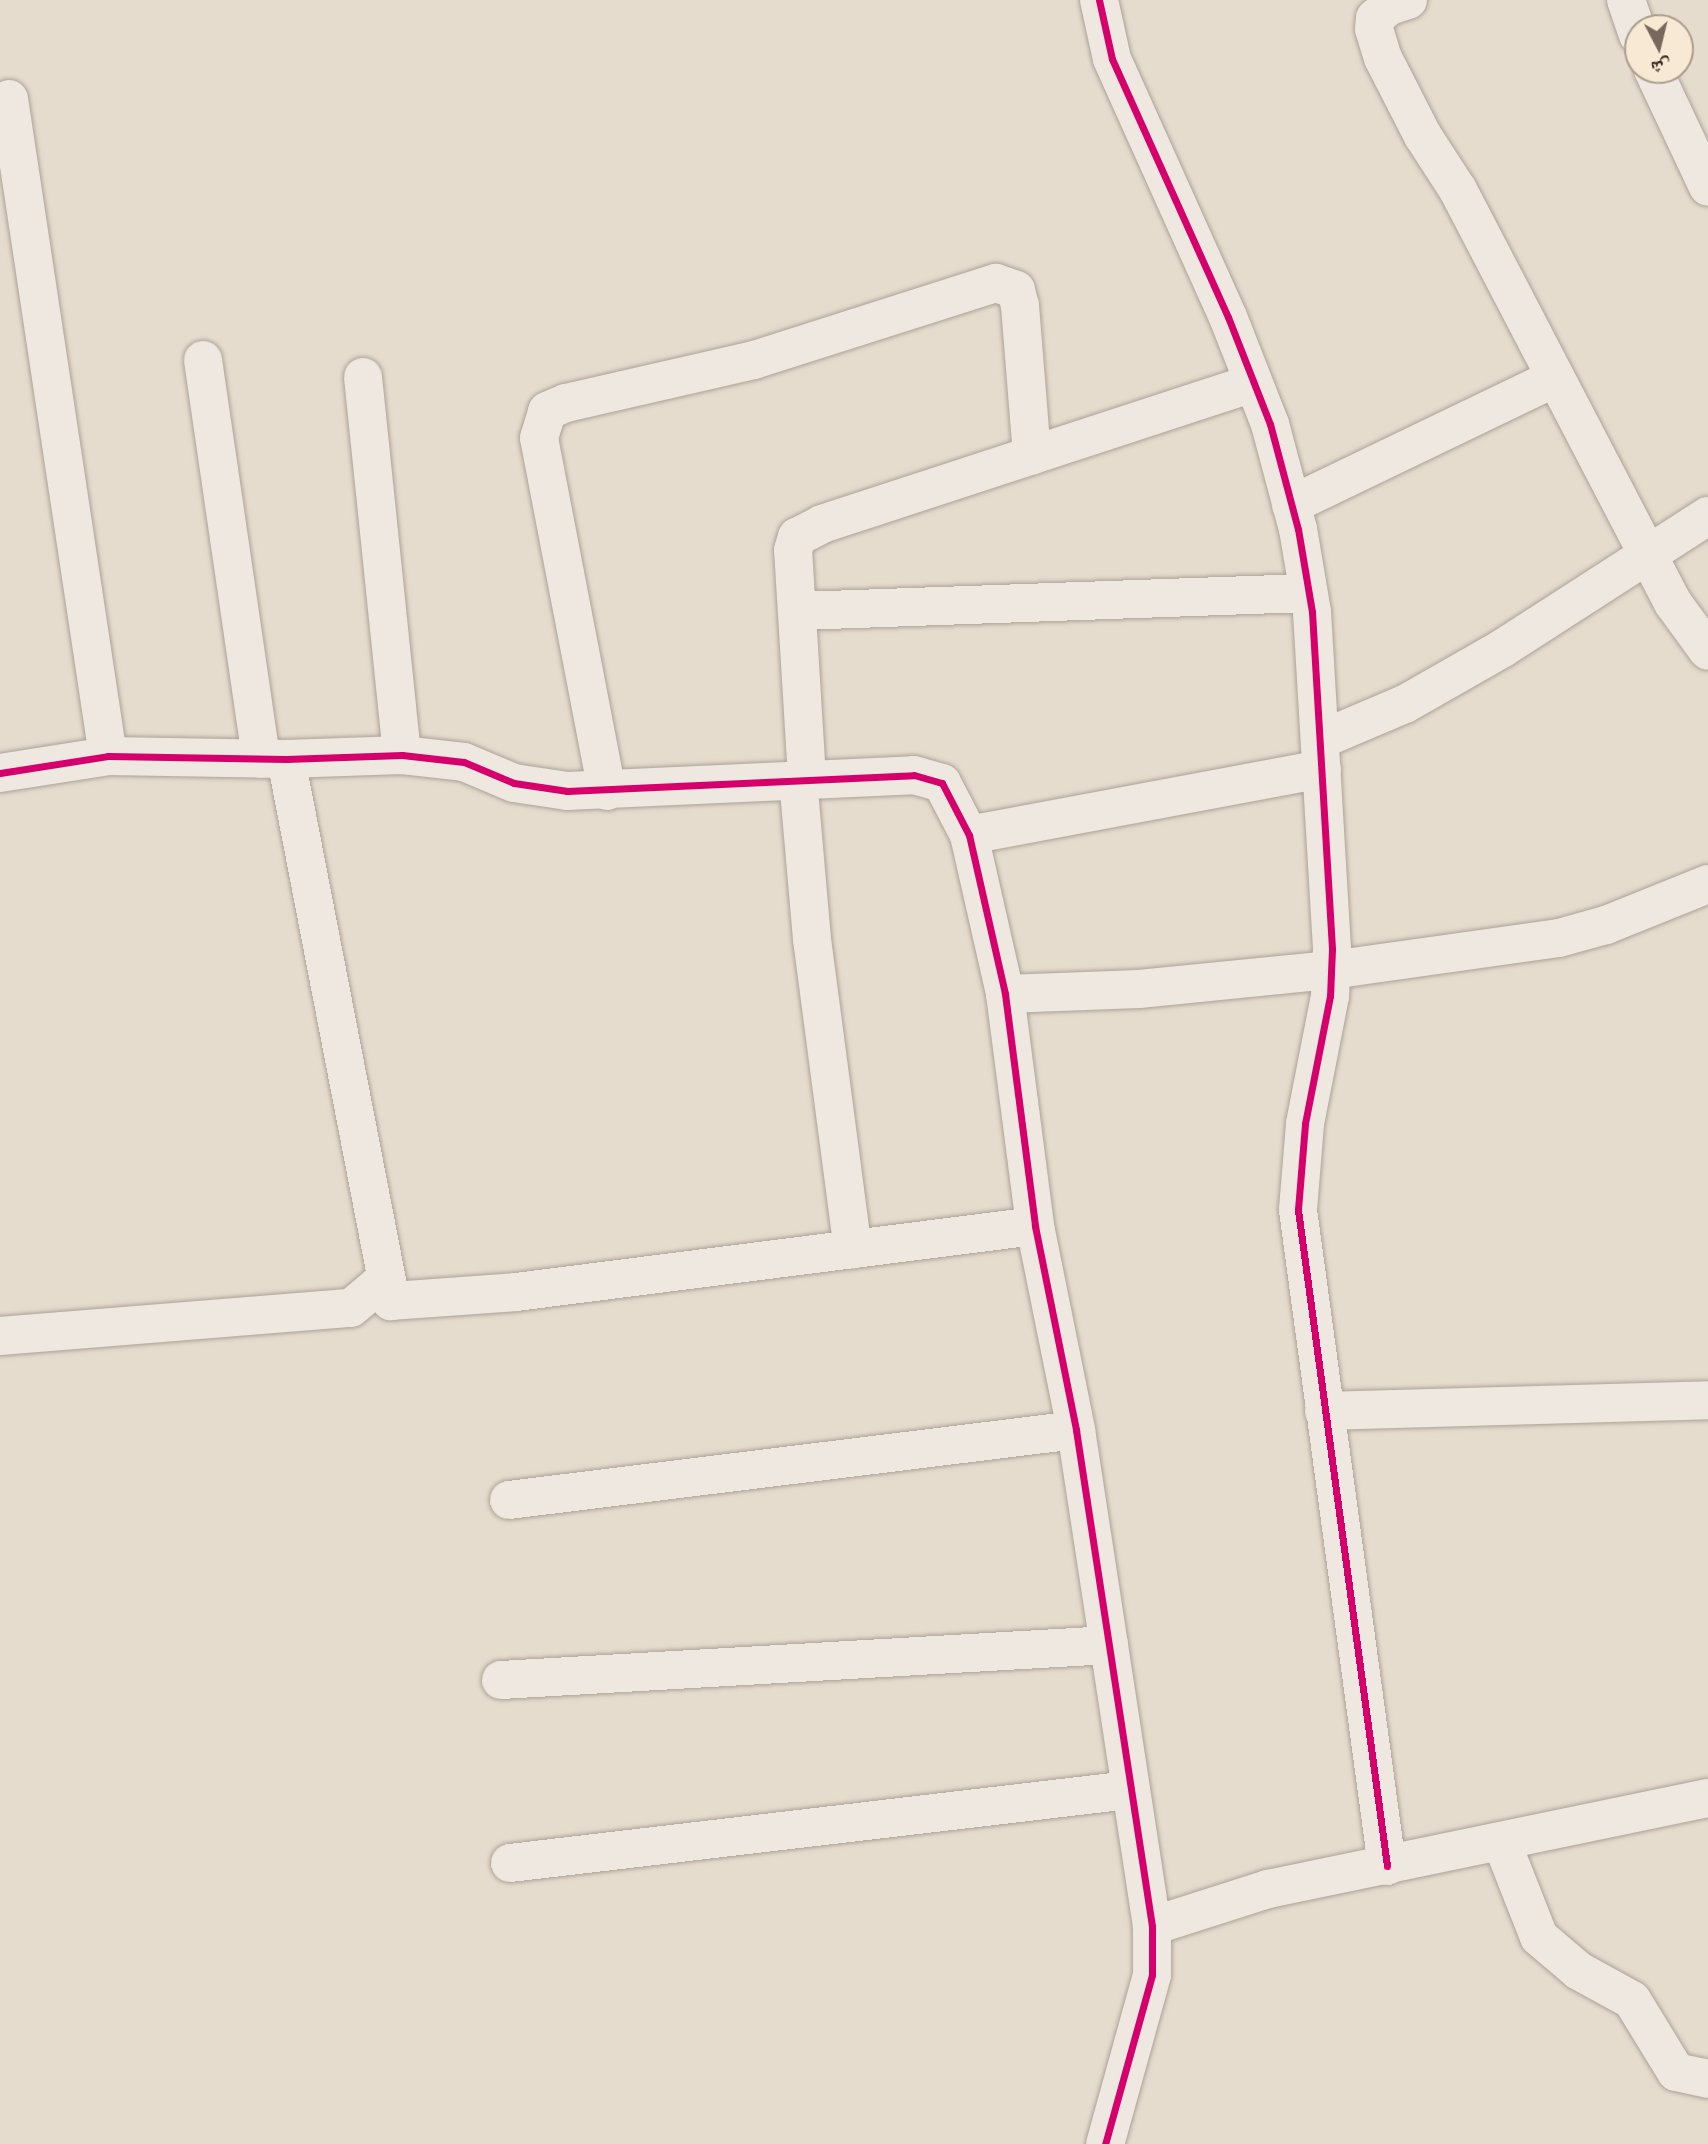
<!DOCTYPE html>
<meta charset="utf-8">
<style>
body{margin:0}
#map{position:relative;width:1708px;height:2144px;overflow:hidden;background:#e6dcce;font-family:"PT Serif","Noto Naskh Arabic",serif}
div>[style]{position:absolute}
.roads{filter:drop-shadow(0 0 2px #aca297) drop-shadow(0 0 2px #aca297)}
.minor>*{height:38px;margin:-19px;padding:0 19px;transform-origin:19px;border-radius:19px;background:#eee8e0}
.cycleway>*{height:7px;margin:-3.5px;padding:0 3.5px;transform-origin:3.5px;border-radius:3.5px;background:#d6006c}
span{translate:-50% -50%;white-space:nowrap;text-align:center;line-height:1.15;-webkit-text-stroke:5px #f7e9d4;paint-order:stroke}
.north{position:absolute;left:1624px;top:14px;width:70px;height:70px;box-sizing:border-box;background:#f7e9d4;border:2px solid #ac9c8b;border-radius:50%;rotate:173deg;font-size:19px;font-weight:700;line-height:28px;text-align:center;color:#3b291e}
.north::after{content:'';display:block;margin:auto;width:24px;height:32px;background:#77685c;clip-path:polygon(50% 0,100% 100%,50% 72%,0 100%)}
</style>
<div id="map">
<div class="roads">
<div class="minor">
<i style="left:1099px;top:0;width:60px;rotate:77.6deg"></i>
<i style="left:1112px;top:59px;width:283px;rotate:65.8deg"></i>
<i style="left:1228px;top:317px;width:115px;rotate:68.6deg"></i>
<i style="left:1270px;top:424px;width:109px;rotate:75.1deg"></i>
<i style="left:1298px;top:529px;width:84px;rotate:80.4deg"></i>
<i style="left:1312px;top:612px;width:338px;rotate:86.6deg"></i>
<i style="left:1332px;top:949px;width:47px;rotate:92.4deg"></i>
<i style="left:1330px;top:996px;width:130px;rotate:101.1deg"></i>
<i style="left:1305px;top:1124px;width:86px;rotate:94.7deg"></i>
<i style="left:1298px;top:1210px;width:662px;rotate:82.27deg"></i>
<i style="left:1408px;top:0;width:20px;rotate:162deg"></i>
<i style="left:1389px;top:6px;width:18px;rotate:139deg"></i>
<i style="left:1375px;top:18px;width:11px;rotate:95deg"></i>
<i style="left:1374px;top:29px;width:30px;rotate:73deg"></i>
<i style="left:1383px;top:58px;width:88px;rotate:62.9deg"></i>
<i style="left:1423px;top:136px;width:64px;rotate:57.1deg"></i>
<i style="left:1458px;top:190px;width:466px;rotate:62.5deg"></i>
<i style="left:1673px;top:603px;width:59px;rotate:53.9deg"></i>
<i style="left:1626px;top:0;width:37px;rotate:71deg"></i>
<i style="left:1653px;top:70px;width:129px;rotate:64.8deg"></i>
<i style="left:9px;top:99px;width:664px;rotate:81.43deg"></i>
<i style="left:203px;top:360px;width:403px;rotate:81.7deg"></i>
<i style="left:363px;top:377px;width:380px;rotate:84.1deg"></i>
<i style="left:1291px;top:505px;width:293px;rotate:-25.7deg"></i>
<i style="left:799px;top:611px;width:509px;rotate:-2.03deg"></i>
<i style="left:1320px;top:740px;width:92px;rotate:-23deg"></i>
<i style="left:1405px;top:704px;width:113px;rotate:-29.7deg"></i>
<i style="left:1503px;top:648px;width:244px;rotate:-32.8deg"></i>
<i style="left:286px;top:759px;width:552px;rotate:79.04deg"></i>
<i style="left:391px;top:1301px;width:125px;rotate:-4.1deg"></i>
<i style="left:516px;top:1292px;width:523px;rotate:-7.25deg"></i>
<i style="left:0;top:773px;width:109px;rotate:-8.9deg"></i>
<i style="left:108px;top:756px;width:178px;rotate:1deg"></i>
<i style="left:286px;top:759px;width:116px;rotate:-2deg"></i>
<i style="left:402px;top:755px;width:62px;rotate:6.4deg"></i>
<i style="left:464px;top:762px;width:54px;rotate:22.8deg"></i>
<i style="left:514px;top:783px;width:54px;rotate:8.6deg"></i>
<i style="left:567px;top:791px;width:347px;rotate:-2.6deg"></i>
<i style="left:914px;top:775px;width:29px;rotate:16deg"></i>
<i style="left:942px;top:783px;width:59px;rotate:62.6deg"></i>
<i style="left:969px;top:835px;width:163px;rotate:77.2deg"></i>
<i style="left:1005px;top:994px;width:234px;rotate:82.6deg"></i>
<i style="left:1035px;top:1226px;width:208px;rotate:78.6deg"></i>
<i style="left:1076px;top:1430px;width:502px;rotate:81.29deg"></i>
<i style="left:1152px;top:1926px;width:49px;rotate:90deg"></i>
<i style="left:1152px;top:1975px;width:175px;rotate:105.5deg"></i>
<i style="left:807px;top:778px;width:228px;rotate:-93.5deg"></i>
<i style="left:793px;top:550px;width:14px;rotate:-73deg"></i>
<i style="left:797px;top:537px;width:28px;rotate:-27deg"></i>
<i style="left:822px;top:524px;width:454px;rotate:-18.1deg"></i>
<i style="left:798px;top:779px;width:161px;rotate:85deg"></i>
<i style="left:812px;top:939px;width:313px;rotate:82.5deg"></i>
<i style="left:607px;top:791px;width:359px;rotate:-100.9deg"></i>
<i style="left:539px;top:438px;width:28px;rotate:-73deg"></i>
<i style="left:547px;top:411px;width:21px;rotate:-23deg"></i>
<i style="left:566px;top:403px;width:193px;rotate:-12.9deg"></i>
<i style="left:754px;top:360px;width:254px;rotate:-17.7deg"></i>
<i style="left:996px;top:283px;width:21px;rotate:19deg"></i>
<i style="left:1016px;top:290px;width:16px;rotate:76deg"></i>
<i style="left:1020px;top:306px;width:150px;rotate:85.4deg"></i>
<i style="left:969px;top:835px;width:359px;rotate:-10.6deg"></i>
<i style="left:1005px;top:994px;width:134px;rotate:-2.1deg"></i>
<i style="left:1139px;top:989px;width:193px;rotate:-5.7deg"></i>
<i style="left:1331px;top:970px;width:230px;rotate:-8deg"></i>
<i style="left:1559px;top:938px;width:49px;rotate:-15.5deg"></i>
<i style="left:1606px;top:925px;width:110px;rotate:-21.9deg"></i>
<i style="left:0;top:1336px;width:352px;rotate:-4.6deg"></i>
<i style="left:351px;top:1308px;width:35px;rotate:-40deg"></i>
<i style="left:378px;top:1285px;width:21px;rotate:51deg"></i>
<i style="left:1324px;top:1411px;width:384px;rotate:-1.6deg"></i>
<i style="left:509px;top:1500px;width:571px;rotate:-7.04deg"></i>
<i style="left:501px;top:1680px;width:609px;rotate:-3.29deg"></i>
<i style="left:1502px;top:1843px;width:101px;rotate:68.5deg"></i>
<i style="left:1539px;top:1937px;width:52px;rotate:40.4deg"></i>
<i style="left:1579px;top:1971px;width:60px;rotate:28.7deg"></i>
<i style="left:1632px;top:2000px;width:84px;rotate:58.6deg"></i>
<i style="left:1676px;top:2072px;width:33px;rotate:12deg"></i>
<i style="left:510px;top:1863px;width:624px;rotate:-6.72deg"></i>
<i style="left:1152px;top:1926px;width:122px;rotate:-17.7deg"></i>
<i style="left:1268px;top:1889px;width:449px;rotate:-11.7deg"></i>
</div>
</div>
<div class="cycleway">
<i style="left:1099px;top:0;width:60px;rotate:77.6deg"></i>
<i style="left:1112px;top:59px;width:283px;rotate:65.8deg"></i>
<i style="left:1228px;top:317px;width:115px;rotate:68.6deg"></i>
<i style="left:1270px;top:424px;width:109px;rotate:75.1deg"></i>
<i style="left:1298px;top:529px;width:84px;rotate:80.4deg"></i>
<i style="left:1312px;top:612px;width:338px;rotate:86.6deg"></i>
<i style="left:1332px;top:949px;width:47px;rotate:92.4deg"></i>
<i style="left:1330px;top:996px;width:130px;rotate:101.1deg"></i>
<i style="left:1305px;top:1124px;width:86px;rotate:94.7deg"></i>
<i style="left:1298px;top:1210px;width:662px;rotate:82.27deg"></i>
<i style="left:0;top:773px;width:109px;rotate:-8.9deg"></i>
<i style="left:108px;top:756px;width:178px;rotate:1deg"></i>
<i style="left:286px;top:759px;width:116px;rotate:-2deg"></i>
<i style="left:402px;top:755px;width:62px;rotate:6.4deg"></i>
<i style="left:464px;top:762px;width:54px;rotate:22.8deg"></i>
<i style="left:514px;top:783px;width:54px;rotate:8.6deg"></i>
<i style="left:567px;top:791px;width:347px;rotate:-2.6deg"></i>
<i style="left:914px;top:775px;width:29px;rotate:16deg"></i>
<i style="left:942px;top:783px;width:59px;rotate:62.6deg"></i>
<i style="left:969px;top:835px;width:163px;rotate:77.2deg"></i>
<i style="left:1005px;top:994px;width:234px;rotate:82.6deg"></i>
<i style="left:1035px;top:1226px;width:208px;rotate:78.6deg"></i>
<i style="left:1076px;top:1430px;width:502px;rotate:81.29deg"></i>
<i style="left:1152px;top:1926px;width:49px;rotate:90deg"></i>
<i style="left:1152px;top:1975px;width:175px;rotate:105.5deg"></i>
</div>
<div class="north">ش</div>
</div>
